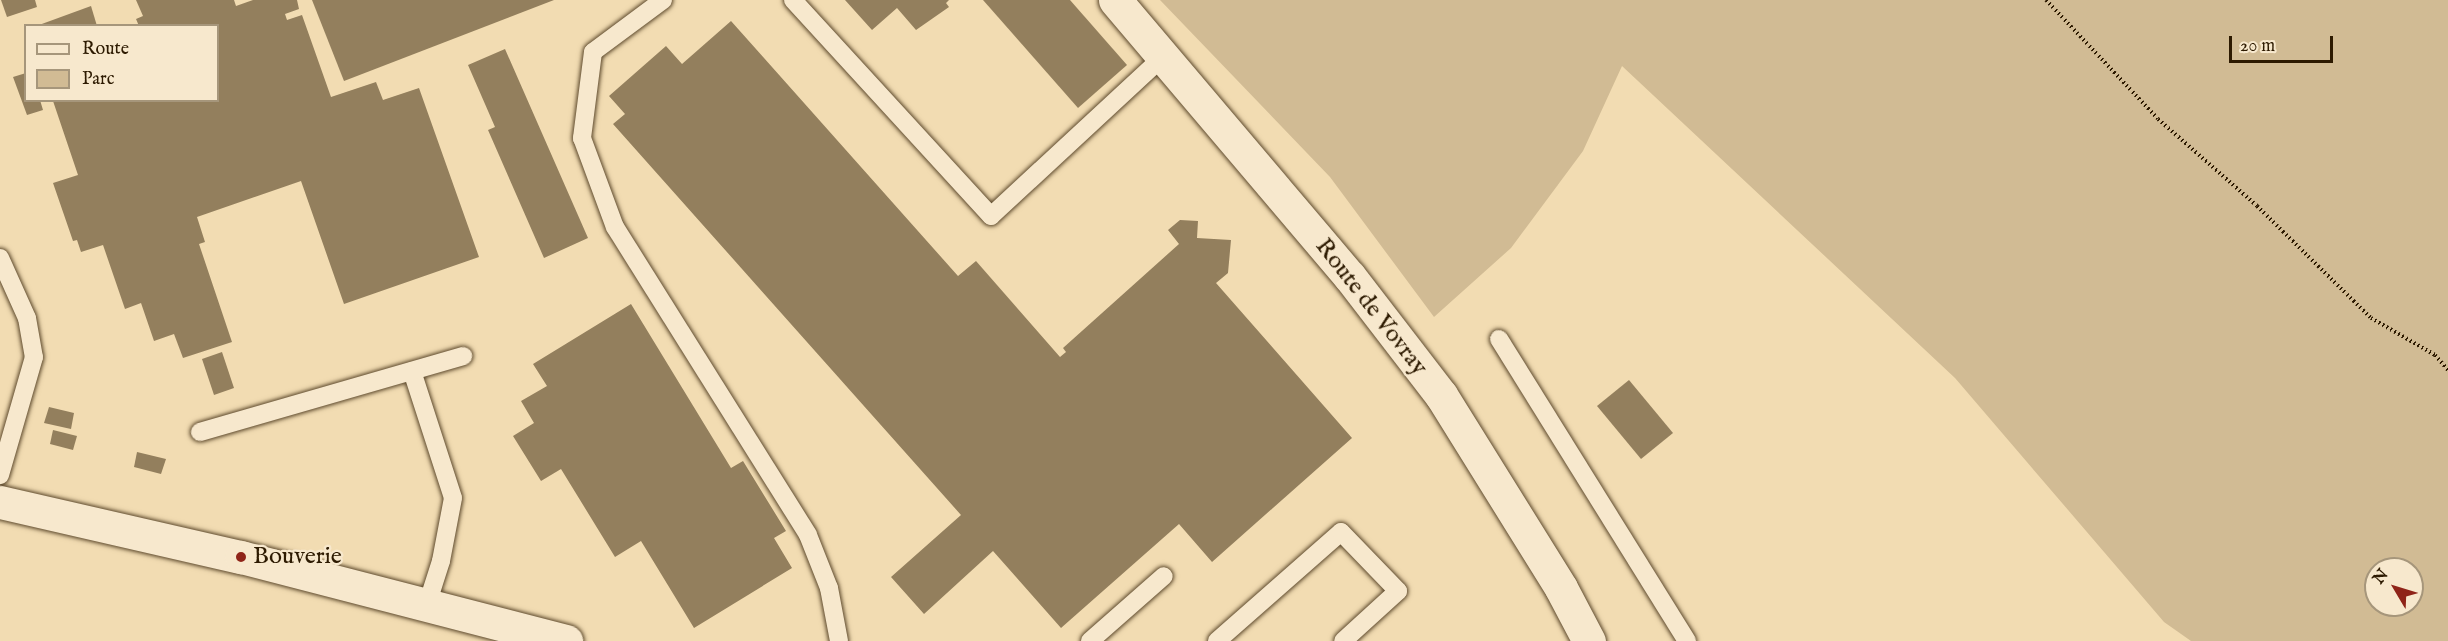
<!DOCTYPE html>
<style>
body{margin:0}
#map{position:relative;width:2448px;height:641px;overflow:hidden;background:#f2dcb2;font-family:"IM FELL English",serif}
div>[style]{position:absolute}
.green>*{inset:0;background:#d1bb94}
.building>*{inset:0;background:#937f5d}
.path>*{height:4px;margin-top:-2px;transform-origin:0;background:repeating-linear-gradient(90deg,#2d1a01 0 1.5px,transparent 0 4.5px)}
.roads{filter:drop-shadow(0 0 2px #5e4a2d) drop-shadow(0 0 2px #5e4a2d)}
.lane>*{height:18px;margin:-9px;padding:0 9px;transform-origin:9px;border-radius:9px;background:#f7e8cd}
.street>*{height:33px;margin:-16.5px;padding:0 16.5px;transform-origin:16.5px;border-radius:16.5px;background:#f7e8cd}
.dots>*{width:16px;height:16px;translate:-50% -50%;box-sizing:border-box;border:3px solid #f7e8cd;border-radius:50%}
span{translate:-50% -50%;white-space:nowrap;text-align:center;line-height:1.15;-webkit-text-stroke:4.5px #f7e8cd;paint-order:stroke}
.street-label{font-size:24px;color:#2d1a01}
.poi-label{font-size:24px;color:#2d1a01}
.left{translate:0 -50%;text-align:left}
.legend{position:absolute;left:24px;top:24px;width:195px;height:78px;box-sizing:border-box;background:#f7e8cd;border:2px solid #a6967b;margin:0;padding:8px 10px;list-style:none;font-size:18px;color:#2d1a01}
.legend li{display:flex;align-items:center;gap:12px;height:30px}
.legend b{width:30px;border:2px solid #a6967b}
.north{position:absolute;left:2364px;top:557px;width:60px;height:60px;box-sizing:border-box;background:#f7e8cd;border:2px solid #a6967b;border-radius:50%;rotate:308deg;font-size:16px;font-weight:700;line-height:24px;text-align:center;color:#2d1a01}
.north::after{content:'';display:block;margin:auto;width:21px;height:27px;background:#8f2418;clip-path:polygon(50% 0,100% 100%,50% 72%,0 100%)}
.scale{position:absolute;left:2229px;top:36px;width:104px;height:27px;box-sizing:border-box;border:3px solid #2d1a01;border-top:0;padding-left:8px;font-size:18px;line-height:21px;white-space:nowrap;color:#2d1a01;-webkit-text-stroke:4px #f7e8cd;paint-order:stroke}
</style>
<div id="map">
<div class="green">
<i style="clip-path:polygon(evenodd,1160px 0,2448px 0,2448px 641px,2191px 641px,2164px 622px,1955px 378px,1622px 66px,1583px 151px,1511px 248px,1434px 317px,1330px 177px,1160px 0,2376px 569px,2412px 569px,2412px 605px,2376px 605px,2376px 569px)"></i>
</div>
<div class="building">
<i style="clip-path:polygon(1px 0,35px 0,37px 7px,7px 17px)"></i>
<i style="clip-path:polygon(136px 0,234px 0,236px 6px,253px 0,297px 0,299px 9px,285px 14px,287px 20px,302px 15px,331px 97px,376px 82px,383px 100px,419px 88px,479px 257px,344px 304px,301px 181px,197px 217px,205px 242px,199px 244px,232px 342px,183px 358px,174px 334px,154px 341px,141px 303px,125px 309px,103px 245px,81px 252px,77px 240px,73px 241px,53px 183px,78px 175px,53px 101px,218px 100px,218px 26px,139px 26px,136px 19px,143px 16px)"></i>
<i style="clip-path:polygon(312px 0,554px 0,344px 81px)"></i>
<i style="clip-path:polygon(845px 0,949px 0,946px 3px,949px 7px,916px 30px,897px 8px,872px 30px)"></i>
<i style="clip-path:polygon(983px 0,1070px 0,1127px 65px,1078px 108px)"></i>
<i style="clip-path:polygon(91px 6px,97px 26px,39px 26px,39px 25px)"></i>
<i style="clip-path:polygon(731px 21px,958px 276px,976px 261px,1060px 357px,1066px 352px,1063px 348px,1179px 244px,1168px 230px,1180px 220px,1198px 221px,1197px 238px,1231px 240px,1228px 273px,1216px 283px,1352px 438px,1212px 562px,1179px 524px,1061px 628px,993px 551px,924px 614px,891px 577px,961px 515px,613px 124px,625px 114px,609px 96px,666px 46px,682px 64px)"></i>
<i style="clip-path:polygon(505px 49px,588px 238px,544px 258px,488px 130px,495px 127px,468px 65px)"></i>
<i style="clip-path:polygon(26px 73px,26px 100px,40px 100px,43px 110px,27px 115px,13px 77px)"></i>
<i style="clip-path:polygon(631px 304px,731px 468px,743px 461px,786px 531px,774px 538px,792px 568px,694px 628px,641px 541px,615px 557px,561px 469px,541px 481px,513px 436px,534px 423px,521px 401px,547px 386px,533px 364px)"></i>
<i style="clip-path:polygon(222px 352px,234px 388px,214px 395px,202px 359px)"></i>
<i style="clip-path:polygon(1629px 380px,1673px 433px,1641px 459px,1597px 406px)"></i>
<i style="clip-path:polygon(49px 407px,74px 413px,71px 429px,44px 423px)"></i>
<i style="clip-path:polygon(53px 430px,77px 436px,73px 450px,50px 444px)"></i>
<i style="clip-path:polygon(137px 452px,166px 459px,161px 474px,134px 467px)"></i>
</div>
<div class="path">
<i style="left:2046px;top:0;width:163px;rotate:46.7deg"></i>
<i style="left:2158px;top:119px;width:132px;rotate:41.3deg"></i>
<i style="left:2257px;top:206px;width:160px;rotate:44.5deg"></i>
<i style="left:2371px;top:318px;width:74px;rotate:30deg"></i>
<i style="left:2435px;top:355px;width:20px;rotate:49deg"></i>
</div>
<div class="roads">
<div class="lane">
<i style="left:663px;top:0;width:87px;rotate:143.4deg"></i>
<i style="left:593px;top:52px;width:87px;rotate:97.3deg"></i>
<i style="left:582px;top:138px;width:95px;rotate:69.7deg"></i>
<i style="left:615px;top:227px;width:363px;rotate:57.9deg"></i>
<i style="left:808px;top:535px;width:57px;rotate:68.4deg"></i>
<i style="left:829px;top:588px;width:54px;rotate:79.3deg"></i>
<i style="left:793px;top:0;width:293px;rotate:47.5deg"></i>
<i style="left:991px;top:216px;width:234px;rotate:-42.8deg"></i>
<i style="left:0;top:258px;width:66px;rotate:65.8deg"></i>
<i style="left:27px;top:318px;width:40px;rotate:80deg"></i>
<i style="left:34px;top:357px;width:123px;rotate:106.1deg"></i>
<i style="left:1499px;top:339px;width:356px;rotate:58.1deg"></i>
<i style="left:412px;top:371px;width:133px;rotate:72.1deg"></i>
<i style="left:453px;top:498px;width:64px;rotate:100.8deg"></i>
<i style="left:441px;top:561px;width:46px;rotate:107.7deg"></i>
<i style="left:200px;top:432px;width:274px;rotate:-16.1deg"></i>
<i style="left:1090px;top:641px;width:98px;rotate:-41.3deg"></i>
<i style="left:1217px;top:641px;width:165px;rotate:-41.3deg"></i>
<i style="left:1341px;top:532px;width:82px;rotate:46deg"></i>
<i style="left:1398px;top:591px;width:74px;rotate:137.7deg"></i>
</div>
<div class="street">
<i style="left:1115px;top:0;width:363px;rotate:49.7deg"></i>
<i style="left:1350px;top:277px;width:149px;rotate:52.4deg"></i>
<i style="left:1441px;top:395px;width:227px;rotate:58.1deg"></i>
<i style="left:1561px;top:588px;width:60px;rotate:62.2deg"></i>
<i style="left:0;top:502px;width:247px;rotate:12.9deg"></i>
<i style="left:241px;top:557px;width:336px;rotate:14.5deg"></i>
</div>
</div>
<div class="dots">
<i style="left:241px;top:557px;background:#8f2418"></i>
</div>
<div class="street-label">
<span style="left:1371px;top:307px;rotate:52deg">Route de Vovray</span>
</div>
<div class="poi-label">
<span class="left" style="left:253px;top:557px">Bouverie</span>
</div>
<ul class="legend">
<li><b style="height:8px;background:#f7e8cd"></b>Route</li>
<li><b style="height:16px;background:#d1bb94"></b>Parc</li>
</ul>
<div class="north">N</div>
<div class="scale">20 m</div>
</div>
